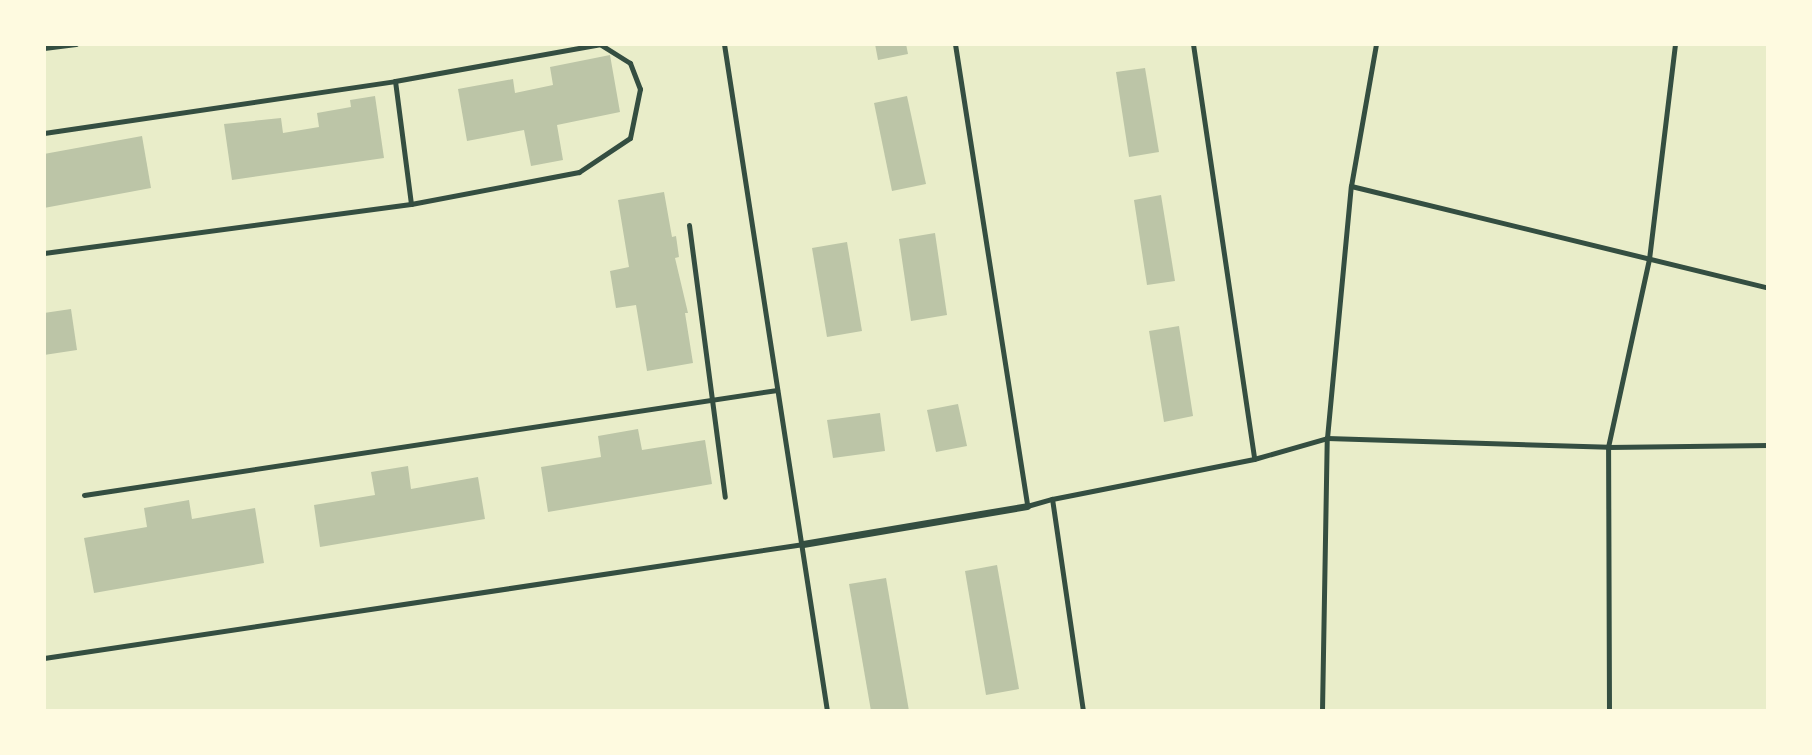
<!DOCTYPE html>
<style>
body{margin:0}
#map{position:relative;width:1812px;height:755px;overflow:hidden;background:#e9edc9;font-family:"Noto Sans",sans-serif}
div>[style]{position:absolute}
.building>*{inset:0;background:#bcc5a7}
.service>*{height:5px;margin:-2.5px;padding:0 2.5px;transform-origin:2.5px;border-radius:2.5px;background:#344e41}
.minor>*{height:7px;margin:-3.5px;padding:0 3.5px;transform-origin:3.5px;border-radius:3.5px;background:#344e41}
span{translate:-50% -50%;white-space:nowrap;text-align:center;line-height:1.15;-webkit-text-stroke:7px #fefae0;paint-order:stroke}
.frame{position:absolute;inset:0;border:46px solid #fefae0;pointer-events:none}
</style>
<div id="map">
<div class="building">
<i style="clip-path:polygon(875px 44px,906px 44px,908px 54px,878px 60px)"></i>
<i style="clip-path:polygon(610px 55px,620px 112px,557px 125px,563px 160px,531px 166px,524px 130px,467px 141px,458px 89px,513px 79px,515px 93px,553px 85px,550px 67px)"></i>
<i style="clip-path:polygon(1145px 68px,1159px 152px,1129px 157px,1116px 72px)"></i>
<i style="clip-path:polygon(375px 96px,384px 158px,232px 180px,224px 124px,281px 118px,283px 133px,319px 127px,317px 113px,351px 107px,350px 100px)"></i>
<i style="clip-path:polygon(907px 96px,926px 184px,892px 191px,874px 103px)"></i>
<i style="clip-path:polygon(142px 136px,151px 188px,44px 208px,44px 154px)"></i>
<i style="clip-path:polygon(664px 192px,672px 237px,676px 236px,679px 257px,675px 258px,688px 313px,685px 313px,693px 363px,647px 371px,636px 305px,616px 308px,610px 271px,629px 267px,618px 200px)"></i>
<i style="clip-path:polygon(1161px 195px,1175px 281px,1147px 285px,1134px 200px)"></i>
<i style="clip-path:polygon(935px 233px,947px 315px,911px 321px,899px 239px)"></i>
<i style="clip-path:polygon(847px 242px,862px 331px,827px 337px,812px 248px)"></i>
<i style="clip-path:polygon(71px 309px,77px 350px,44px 355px,44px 313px)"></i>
<i style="clip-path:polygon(1179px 326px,1193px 416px,1164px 422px,1149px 331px)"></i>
<i style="clip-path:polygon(958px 404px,967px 446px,936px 452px,927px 410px)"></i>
<i style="clip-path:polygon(880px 413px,885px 451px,833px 458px,827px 420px)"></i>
<i style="clip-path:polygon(638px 429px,642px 450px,705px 440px,712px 484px,548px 512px,541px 467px,601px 457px,598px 436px)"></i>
<i style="clip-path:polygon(408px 466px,411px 489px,478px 477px,485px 519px,320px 547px,314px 505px,375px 495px,371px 472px)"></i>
<i style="clip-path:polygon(189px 500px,192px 519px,255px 508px,264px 563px,94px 593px,84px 538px,147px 527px,144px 508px)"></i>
<i style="clip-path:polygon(997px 565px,1019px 689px,986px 695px,965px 571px)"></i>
<i style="clip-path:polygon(886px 578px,909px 711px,871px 711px,849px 584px)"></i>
</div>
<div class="service">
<i style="left:724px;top:44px;width:675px;rotate:81.22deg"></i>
<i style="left:955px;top:44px;width:468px;rotate:81.1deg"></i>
<i style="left:1027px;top:506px;width:26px;rotate:-16deg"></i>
<i style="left:1193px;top:44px;width:419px;rotate:81.6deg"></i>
<i style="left:44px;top:48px;width:32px;rotate:-7deg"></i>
<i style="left:44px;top:133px;width:355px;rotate:-8.4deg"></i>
<i style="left:395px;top:81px;width:208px;rotate:-10.2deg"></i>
<i style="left:1351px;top:186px;width:429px;rotate:13.7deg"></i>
<i style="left:411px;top:204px;width:171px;rotate:-10.8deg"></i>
<i style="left:579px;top:172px;width:61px;rotate:-33.7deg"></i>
<i style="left:630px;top:138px;width:50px;rotate:-78.5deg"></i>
<i style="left:640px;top:89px;width:28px;rotate:-111deg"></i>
<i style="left:630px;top:63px;width:36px;rotate:-148deg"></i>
<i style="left:689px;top:225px;width:274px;rotate:82.5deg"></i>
<i style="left:44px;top:253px;width:370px;rotate:-7.6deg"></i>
<i style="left:411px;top:204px;width:124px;rotate:-97.4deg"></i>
<i style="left:84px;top:495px;width:701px;rotate:-8.62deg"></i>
<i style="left:44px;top:658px;width:768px;rotate:-8.54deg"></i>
<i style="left:1083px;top:711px;width:214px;rotate:-98.3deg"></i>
<i style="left:1052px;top:499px;width:206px;rotate:-11.2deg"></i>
<i style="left:1254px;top:459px;width:76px;rotate:-16deg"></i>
<i style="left:1327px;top:438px;width:281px;rotate:1.8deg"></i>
<i style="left:1608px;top:447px;width:160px;rotate:-0.7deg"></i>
<i style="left:1322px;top:711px;width:273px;rotate:-89deg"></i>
<i style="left:1327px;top:438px;width:253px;rotate:-84.6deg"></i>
<i style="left:1351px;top:186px;width:144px;rotate:-80deg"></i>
<i style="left:1609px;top:711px;width:264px;rotate:-90.2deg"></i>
<i style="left:1608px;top:447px;width:192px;rotate:-77.7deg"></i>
<i style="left:1649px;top:259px;width:217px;rotate:-83.1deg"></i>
</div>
<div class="minor">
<i style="left:803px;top:544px;width:227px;rotate:-9.6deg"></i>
</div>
<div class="frame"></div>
</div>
